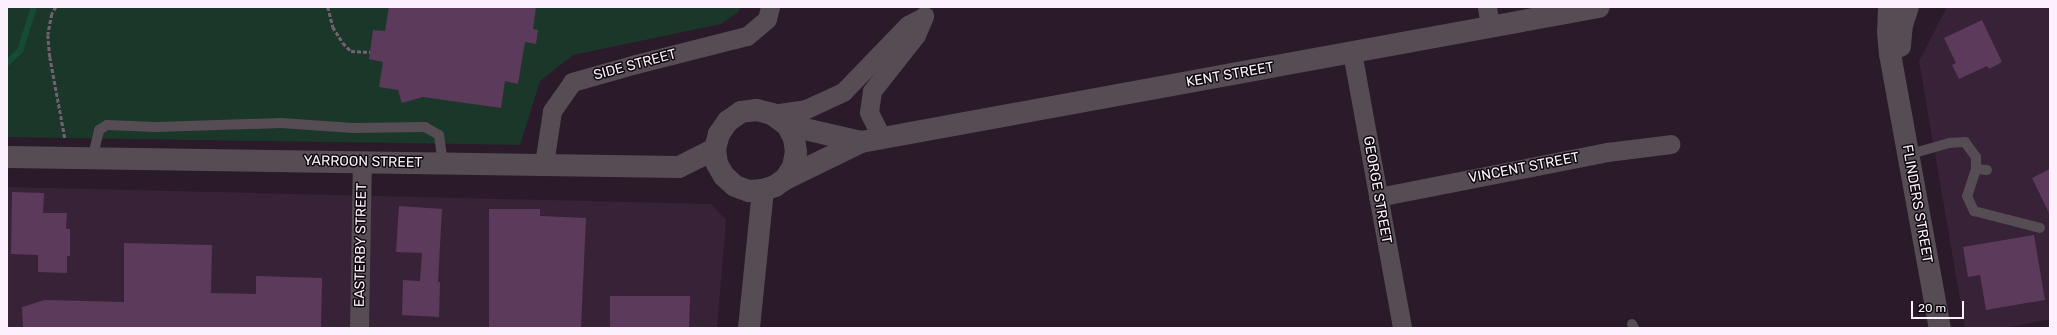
<!DOCTYPE html>
<style>
body{margin:0}
#map{position:relative;width:2057px;height:335px;overflow:hidden;background:#2b1a2a;font-family:Rubik,sans-serif}
div>[style]{position:absolute}
.built>*{inset:0;background:#382237}
.green>*{inset:0;background:#1b3729}
.stream>*{height:5.5px;margin:-2.75px;padding:0 2.75px;transform-origin:2.75px;border-radius:2.75px;background:#174c34}
.building>*{inset:0;background:#5c3a5b}
.path>*{height:2.5px;margin-top:-1.25px;transform-origin:0;background:repeating-linear-gradient(90deg,#716270 0 4px,transparent 0 6px)}
.service>*{height:10px;margin:-5px;padding:0 5px;transform-origin:5px;border-radius:5px;background:#554c54}
.minor>*{height:19px;margin:-9.5px;padding:0 9.5px;transform-origin:9.5px;border-radius:9.5px;background:#554c54}
.tertiary>*{height:22px;margin:-11px;padding:0 11px;transform-origin:11px;border-radius:11px;background:#554c54}
span{translate:-50% -50%;white-space:nowrap;text-align:center;line-height:1.15;-webkit-text-stroke:3px #0f080f;paint-order:stroke}
.street-label{font-size:14px;color:#fbf0fb}
.frame{position:absolute;inset:0;border:8px solid #fbf0fb;pointer-events:none}
.scale{position:absolute;left:1911px;top:301px;width:53px;height:18px;box-sizing:border-box;border:2px solid #fbf0fb;border-top:0;padding-left:5px;font-size:12px;line-height:14px;white-space:nowrap;color:#fbf0fb;-webkit-text-stroke:3px #0f080f;paint-order:stroke}
</style>
<div id="map">
<div class="built">
<i style="clip-path:polygon(1947px 7px,2050px 7px,2050px 319px,2007px 328px,1965px 328px,1919px 61px)"></i>
<i style="clip-path:polygon(7px 187px,711px 204px,726px 220px,717px 328px,7px 328px)"></i>
</div>
<div class="green">
<i style="clip-path:polygon(7px 7px,741px 7px,738px 12px,721px 24px,573px 55px,540px 81px,520px 145px,7px 137px)"></i>
</div>
<div class="stream">
<i style="left:7px;top:63px;width:18px;rotate:-43deg"></i>
<i style="left:20px;top:51px;width:46px;rotate:-72.3deg"></i>
</div>
<div class="building">
<i style="clip-path:polygon(389px 7px,536px 7px,533px 29px,538px 30px,536px 44px,525px 42px,518px 84px,505px 81px,501px 108px,423px 97px,402px 103px,398px 90px,379px 87px,383px 62px,369px 59px,373px 30px,385px 31px)"></i>
<i style="clip-path:polygon(1982px 20px,2002px 62px,1989px 69px,1987px 66px,1959px 79px,1952px 65px,1956px 63px,1944px 38px)"></i>
<i style="clip-path:polygon(2050px 169px,2050px 215px,2032px 178px)"></i>
<i style="clip-path:polygon(12px 192px,44px 193px,43px 213px,67px 213px,66px 229px,70px 229px,70px 256px,67px 256px,67px 273px,38px 272px,38px 255px,11px 254px)"></i>
<i style="clip-path:polygon(399px 206px,442px 209px,438px 282px,440px 282px,439px 317px,402px 315px,403px 280px,420px 281px,422px 253px,396px 252px)"></i>
<i style="clip-path:polygon(489px 209px,540px 209px,540px 216px,586px 218px,581px 328px,489px 328px)"></i>
<i style="clip-path:polygon(2034px 235px,2045px 300px,1986px 310px,1980px 275px,1968px 277px,1963px 247px)"></i>
<i style="clip-path:polygon(124px 243px,212px 245px,211px 293px,256px 294px,256px 276px,322px 278px,321px 328px,23px 328px,22px 307px,45px 300px,124px 302px)"></i>
<i style="clip-path:polygon(610px 296px,690px 296px,689px 328px,610px 328px)"></i>
</div>
<div class="path">
<i style="left:56px;top:7px;width:8px;rotate:120deg"></i>
<i style="left:52px;top:14px;width:21px;rotate:101deg"></i>
<i style="left:48px;top:35px;width:22px;rotate:85deg"></i>
<i style="left:50px;top:57px;width:82px;rotate:79.5deg"></i>
<i style="left:328px;top:7px;width:21px;rotate:76deg"></i>
<i style="left:333px;top:27px;width:19px;rotate:58deg"></i>
<i style="left:343px;top:43px;width:11px;rotate:45deg"></i>
<i style="left:351px;top:51px;width:19px;rotate:3deg"></i>
</div>
<div class="service">
<i style="left:1907px;top:155px;width:44px;rotate:-15.9deg"></i>
<i style="left:1949px;top:143px;width:16px;rotate:-4deg"></i>
<i style="left:1965px;top:142px;width:19px;rotate:54deg"></i>
<i style="left:1976px;top:157px;width:12px;rotate:90deg"></i>
<i style="left:1976px;top:169px;width:28px;rotate:108deg"></i>
<i style="left:1967px;top:196px;width:17px;rotate:65deg"></i>
<i style="left:1974px;top:211px;width:68px;rotate:14.4deg"></i>
<i style="left:92px;top:159px;width:30px;rotate:-76deg"></i>
<i style="left:99px;top:130px;width:9px;rotate:-32deg"></i>
<i style="left:107px;top:125px;width:49px;rotate:2.3deg"></i>
<i style="left:156px;top:127px;width:125px;rotate:-1.8deg"></i>
<i style="left:281px;top:123px;width:72px;rotate:4deg"></i>
<i style="left:353px;top:128px;width:72px;rotate:-0.8deg"></i>
<i style="left:425px;top:127px;width:16px;rotate:30deg"></i>
<i style="left:439px;top:135px;width:28px;rotate:82deg"></i>
<i style="left:1976px;top:169px;width:11px;rotate:5deg"></i>
<i style="left:1632px;top:324px;width:4px;rotate:63deg"></i>
</div>
<div class="minor">
<i style="left:1487px;top:7px;width:20px;rotate:81deg"></i>
<i style="left:1352px;top:52px;width:280px;rotate:79.7deg"></i>
<i style="left:772px;top:114px;width:34px;rotate:-8deg"></i>
<i style="left:806px;top:109px;width:41px;rotate:-24.7deg"></i>
<i style="left:843px;top:92px;width:93px;rotate:-45.9deg"></i>
<i style="left:908px;top:25px;width:17px;rotate:-28deg"></i>
<i style="left:882px;top:138px;width:29px;rotate:-117deg"></i>
<i style="left:869px;top:112px;width:21px;rotate:-82deg"></i>
<i style="left:872px;top:91px;width:71px;rotate:-51.8deg"></i>
<i style="left:916px;top:35px;width:21px;rotate:-67deg"></i>
<i style="left:544px;top:164px;width:54px;rotate:-81.4deg"></i>
<i style="left:552px;top:111px;width:35px;rotate:-55deg"></i>
<i style="left:572px;top:82px;width:66px;rotate:-15.7deg"></i>
<i style="left:636px;top:64px;width:114px;rotate:-14.2deg"></i>
<i style="left:747px;top:36px;width:26px;rotate:-40deg"></i>
<i style="left:767px;top:19px;width:12px;rotate:-76deg"></i>
<i style="left:1378px;top:197px;width:233px;rotate:-11.1deg"></i>
<i style="left:1607px;top:152px;width:64px;rotate:-7.1deg"></i>
<i style="left:359px;top:328px;width:166px;rotate:-89deg"></i>
</div>
<div class="tertiary">
<i style="left:1889px;top:7px;width:25px;rotate:92deg"></i>
<i style="left:1888px;top:32px;width:22px;rotate:85deg"></i>
<i style="left:1890px;top:54px;width:279px;rotate:79.7deg"></i>
<i style="left:1900px;top:46px;width:21px;rotate:-85deg"></i>
<i style="left:1902px;top:25px;width:19px;rotate:-72deg"></i>
<i style="left:787px;top:125px;width:76px;rotate:12.9deg"></i>
<i style="left:7px;top:157px;width:672px;rotate:0.85deg"></i>
<i style="left:679px;top:167px;width:40px;rotate:-26.6deg"></i>
<i style="left:785px;top:179px;width:14px;rotate:-56deg"></i>
<i style="left:793px;top:167px;width:15px;rotate:-79deg"></i>
<i style="left:796px;top:152px;width:14px;rotate:-98deg"></i>
<i style="left:794px;top:138px;width:15px;rotate:-118deg"></i>
<i style="left:787px;top:125px;width:19px;rotate:-144deg"></i>
<i style="left:772px;top:114px;width:16px;rotate:-165deg"></i>
<i style="left:757px;top:110px;width:16px;rotate:173deg"></i>
<i style="left:741px;top:112px;width:16px;rotate:145deg"></i>
<i style="left:728px;top:121px;width:16px;rotate:125deg"></i>
<i style="left:719px;top:134px;width:16px;rotate:105deg"></i>
<i style="left:715px;top:149px;width:15px;rotate:82deg"></i>
<i style="left:717px;top:164px;width:14px;rotate:60deg"></i>
<i style="left:724px;top:176px;width:15px;rotate:42deg"></i>
<i style="left:735px;top:186px;width:15px;rotate:20deg"></i>
<i style="left:749px;top:191px;width:14px;rotate:-4deg"></i>
<i style="left:763px;top:190px;width:13px;rotate:-18deg"></i>
<i style="left:775px;top:186px;width:12px;rotate:-35deg"></i>
<i style="left:785px;top:179px;width:85px;rotate:-26deg"></i>
<i style="left:861px;top:142px;width:750px;rotate:-10.37deg"></i>
<i style="left:749px;top:328px;width:139px;rotate:-84.2deg"></i>
</div>
<div class="street-label">
<span style="left:635px;top:65px;rotate:-15deg">SIDE STREET</span>
<span style="left:1230px;top:75px;rotate:-10deg">KENT STREET</span>
<span style="left:363px;top:162px;rotate:1deg">YARROON STREET</span>
<span style="left:1524px;top:168px;rotate:-11deg">VINCENT STREET</span>
<span style="left:1377px;top:190px;rotate:80deg">GEORGE STREET</span>
<span style="left:1917px;top:204px;rotate:80deg">FLINDERS STREET</span>
<span style="left:361px;top:245px;rotate:-89deg">EASTERBY STREET</span>
</div>
<div class="frame"></div>
<div class="scale">20 m</div>
</div>
